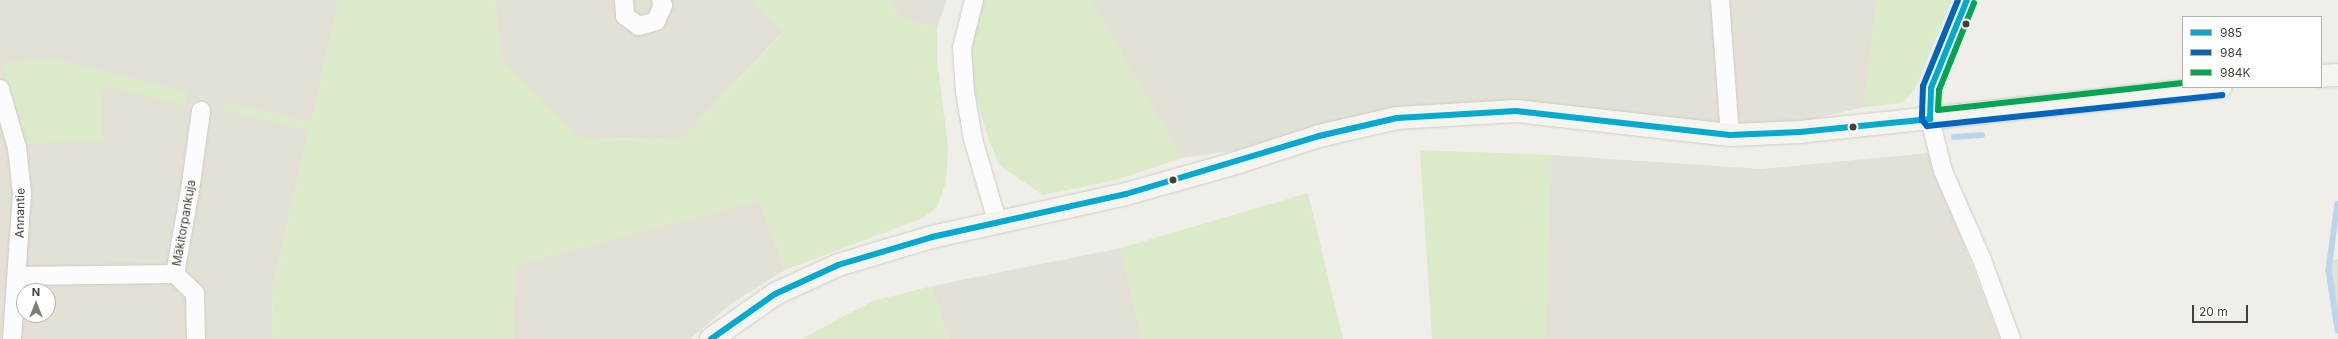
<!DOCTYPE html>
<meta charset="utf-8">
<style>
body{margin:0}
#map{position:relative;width:2338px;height:339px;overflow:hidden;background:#efeee8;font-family:Inter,sans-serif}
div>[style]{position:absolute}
.residential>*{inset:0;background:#e3e0d5}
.green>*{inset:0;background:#dbeac8}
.stream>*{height:5.5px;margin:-2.75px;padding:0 2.75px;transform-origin:2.75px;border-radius:2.75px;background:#b9d6ed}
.roads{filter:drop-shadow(0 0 1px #cdcbc6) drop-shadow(0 0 1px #cdcbc6)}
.street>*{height:18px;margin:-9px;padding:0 9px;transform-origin:9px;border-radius:9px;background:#fdfcfc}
.secondary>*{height:22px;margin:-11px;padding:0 11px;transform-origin:11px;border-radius:11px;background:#f6f4ee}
.bus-1>*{height:6px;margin:-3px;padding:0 3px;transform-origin:3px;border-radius:3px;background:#00a9ce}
.bus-2>*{height:6px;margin:-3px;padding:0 3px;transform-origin:3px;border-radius:3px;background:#0065bd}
.bus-3>*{height:6px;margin:-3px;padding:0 3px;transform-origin:3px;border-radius:3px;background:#00a651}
.dots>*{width:11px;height:11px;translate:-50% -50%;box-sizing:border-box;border:2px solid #fff;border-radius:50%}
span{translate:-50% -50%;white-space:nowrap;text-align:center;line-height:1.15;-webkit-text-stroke:3px #fff;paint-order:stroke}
.street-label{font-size:12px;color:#453f35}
.legend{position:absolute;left:2182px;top:16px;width:140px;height:72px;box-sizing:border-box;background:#fff;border:1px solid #b5b2ae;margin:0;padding:5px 7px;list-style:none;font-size:12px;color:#453f35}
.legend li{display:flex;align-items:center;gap:8px;height:20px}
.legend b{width:20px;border:1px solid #b5b2ae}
.north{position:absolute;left:16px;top:283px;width:40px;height:40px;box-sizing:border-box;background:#fff;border:1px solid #b5b2ae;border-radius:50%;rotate:0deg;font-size:11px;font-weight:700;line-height:16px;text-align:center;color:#453f35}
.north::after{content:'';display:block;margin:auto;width:14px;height:18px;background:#807c74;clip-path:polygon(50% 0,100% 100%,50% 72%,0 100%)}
.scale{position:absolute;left:2192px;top:305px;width:56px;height:18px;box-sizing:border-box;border:2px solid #453f35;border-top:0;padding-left:5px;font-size:12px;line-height:14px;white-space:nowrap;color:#453f35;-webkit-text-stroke:3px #fff;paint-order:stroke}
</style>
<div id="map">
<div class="residential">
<i style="clip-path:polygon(evenodd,0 0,339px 0,311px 122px,226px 103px,224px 110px,309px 130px,273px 288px,272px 339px,0 339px,0 0,24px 291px,48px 291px,48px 315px,24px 315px,24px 291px)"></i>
<i style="clip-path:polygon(495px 0,751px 0,783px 32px,682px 139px,578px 138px,501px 60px)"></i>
<i style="clip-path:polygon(888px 0,947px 0,937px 27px,903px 19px)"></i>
<i style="clip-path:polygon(1091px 0,1877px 0,1864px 107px,1817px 118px,1800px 132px,1516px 111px,1182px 158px)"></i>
<i style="clip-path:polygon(1929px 153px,2000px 339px,1545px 339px,1551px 155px,1761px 169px)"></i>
<i style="clip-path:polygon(759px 200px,785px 270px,732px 303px,690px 339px,513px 339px,515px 265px)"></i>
<i style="clip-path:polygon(1121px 248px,1142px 339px,949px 339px,932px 286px)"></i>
<i style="clip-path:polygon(2338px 259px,2338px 336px,2327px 263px)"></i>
</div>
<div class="green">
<i style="clip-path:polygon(339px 0,495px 0,501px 60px,578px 138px,682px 139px,783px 33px,751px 0,888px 0,903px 19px,937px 27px,937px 60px,948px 146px,946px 182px,937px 207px,923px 218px,785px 270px,759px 200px,515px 265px,513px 339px,272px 339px,273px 289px,309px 130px,224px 110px,226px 103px,311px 122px)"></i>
<i style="clip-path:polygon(983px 0,1091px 0,1182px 158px,1116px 180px,1043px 195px,1000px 166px,988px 138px,974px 90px,971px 46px)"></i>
<i style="clip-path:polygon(1877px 0,1952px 0,1915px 89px,1902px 103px,1864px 107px)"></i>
<i style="clip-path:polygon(52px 58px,188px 92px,185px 105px,101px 85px,103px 140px,24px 144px,2px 63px)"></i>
<i style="clip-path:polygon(1420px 150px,1551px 155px,1545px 339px,1432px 339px)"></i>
<i style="clip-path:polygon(1308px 193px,1343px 339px,1142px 339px,1121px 248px)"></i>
<i style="clip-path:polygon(932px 286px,949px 339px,801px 339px,873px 301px)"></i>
</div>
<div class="stream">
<i style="left:1954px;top:137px;width:28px;rotate:-4deg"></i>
<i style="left:2338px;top:204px;width:67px;rotate:97.8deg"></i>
<i style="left:2329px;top:270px;width:61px;rotate:81.5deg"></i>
</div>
<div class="roads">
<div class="street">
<i style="left:624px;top:0;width:16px;rotate:86deg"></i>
<i style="left:625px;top:16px;width:17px;rotate:36deg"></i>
<i style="left:639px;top:26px;width:18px;rotate:-16deg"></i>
<i style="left:656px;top:21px;width:17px;rotate:-66deg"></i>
<i style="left:663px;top:5px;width:5px;rotate:-112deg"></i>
<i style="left:974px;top:0;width:49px;rotate:104deg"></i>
<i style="left:962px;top:48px;width:44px;rotate:86.1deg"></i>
<i style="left:965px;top:92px;width:48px;rotate:80.3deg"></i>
<i style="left:973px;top:139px;width:85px;rotate:73.7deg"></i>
<i style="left:1720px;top:0;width:135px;rotate:85.8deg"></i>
<i style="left:1967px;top:0;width:95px;rotate:112.2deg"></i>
<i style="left:1931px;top:88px;width:31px;rotate:92deg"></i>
<i style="left:1930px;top:119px;width:54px;rotate:76deg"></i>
<i style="left:1943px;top:171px;width:97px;rotate:66.3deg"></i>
<i style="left:1982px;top:260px;width:84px;rotate:69.8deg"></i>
<i style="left:0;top:89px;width:61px;rotate:73.9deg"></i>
<i style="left:17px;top:148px;width:45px;rotate:83.7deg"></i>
<i style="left:22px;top:193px;width:146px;rotate:93.9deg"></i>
<i style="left:175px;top:274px;width:28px;rotate:44deg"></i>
<i style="left:195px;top:293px;width:46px;rotate:88.8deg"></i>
<i style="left:18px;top:276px;width:157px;rotate:-0.7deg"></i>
<i style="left:175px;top:274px;width:91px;rotate:-79.9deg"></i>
<i style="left:191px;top:184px;width:74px;rotate:-82.2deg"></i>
</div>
<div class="secondary">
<i style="left:2321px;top:76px;width:17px;rotate:-3deg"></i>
<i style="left:711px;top:339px;width:78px;rotate:-35.1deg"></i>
<i style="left:775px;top:294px;width:69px;rotate:-24.7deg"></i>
<i style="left:838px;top:265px;width:98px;rotate:-16.6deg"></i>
<i style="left:932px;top:237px;width:199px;rotate:-12.5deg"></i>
<i style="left:1126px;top:194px;width:114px;rotate:-15.7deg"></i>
<i style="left:1236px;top:163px;width:87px;rotate:-18deg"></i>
<i style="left:1319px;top:136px;width:80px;rotate:-13deg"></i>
<i style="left:1397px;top:118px;width:119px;rotate:-3.4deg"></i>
<i style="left:1516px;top:111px;width:215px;rotate:6.4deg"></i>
<i style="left:1730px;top:135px;width:70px;rotate:-2.5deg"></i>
<i style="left:1800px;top:132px;width:423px;rotate:-6.1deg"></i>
</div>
</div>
<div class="bus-1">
<i style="left:1930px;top:119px;width:31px;rotate:-88deg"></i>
<i style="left:1931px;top:88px;width:95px;rotate:-67.8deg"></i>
<i style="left:711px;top:339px;width:78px;rotate:-35.1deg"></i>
<i style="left:775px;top:294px;width:69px;rotate:-24.7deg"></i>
<i style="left:838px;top:265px;width:98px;rotate:-16.6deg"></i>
<i style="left:932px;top:237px;width:199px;rotate:-12.5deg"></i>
<i style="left:1126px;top:194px;width:202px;rotate:-16.7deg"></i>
<i style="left:1319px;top:136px;width:80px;rotate:-13deg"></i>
<i style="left:1397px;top:118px;width:119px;rotate:-3.4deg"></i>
<i style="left:1516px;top:111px;width:215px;rotate:6.4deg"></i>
<i style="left:1730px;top:135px;width:70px;rotate:-2.5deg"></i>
<i style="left:1800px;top:132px;width:131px;rotate:-5.7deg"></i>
</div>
<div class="bus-2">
<i style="left:1958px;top:0;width:93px;rotate:112.1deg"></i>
<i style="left:1923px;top:86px;width:34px;rotate:92deg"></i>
<i style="left:1922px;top:120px;width:8px;rotate:50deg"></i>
<i style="left:1927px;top:126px;width:297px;rotate:-6deg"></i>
</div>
<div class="bus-3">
<i style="left:1974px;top:3px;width:94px;rotate:111.9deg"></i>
<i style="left:1939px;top:90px;width:20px;rotate:93deg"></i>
<i style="left:1938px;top:110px;width:246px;rotate:-6.3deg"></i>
</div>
<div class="dots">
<i style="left:1966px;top:24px;background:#453f35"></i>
<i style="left:1853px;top:127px;background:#453f35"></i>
<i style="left:1173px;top:180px;background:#453f35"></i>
</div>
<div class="street-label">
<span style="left:20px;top:213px;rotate:-89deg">Annantie</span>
<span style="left:184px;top:223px;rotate:-80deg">Mäkitorpankuja</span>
</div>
<ul class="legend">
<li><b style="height:5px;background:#00a9ce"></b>985</li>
<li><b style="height:5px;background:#0065bd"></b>984</li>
<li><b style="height:5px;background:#00a651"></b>984K</li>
</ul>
<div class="north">N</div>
<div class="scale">20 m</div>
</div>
